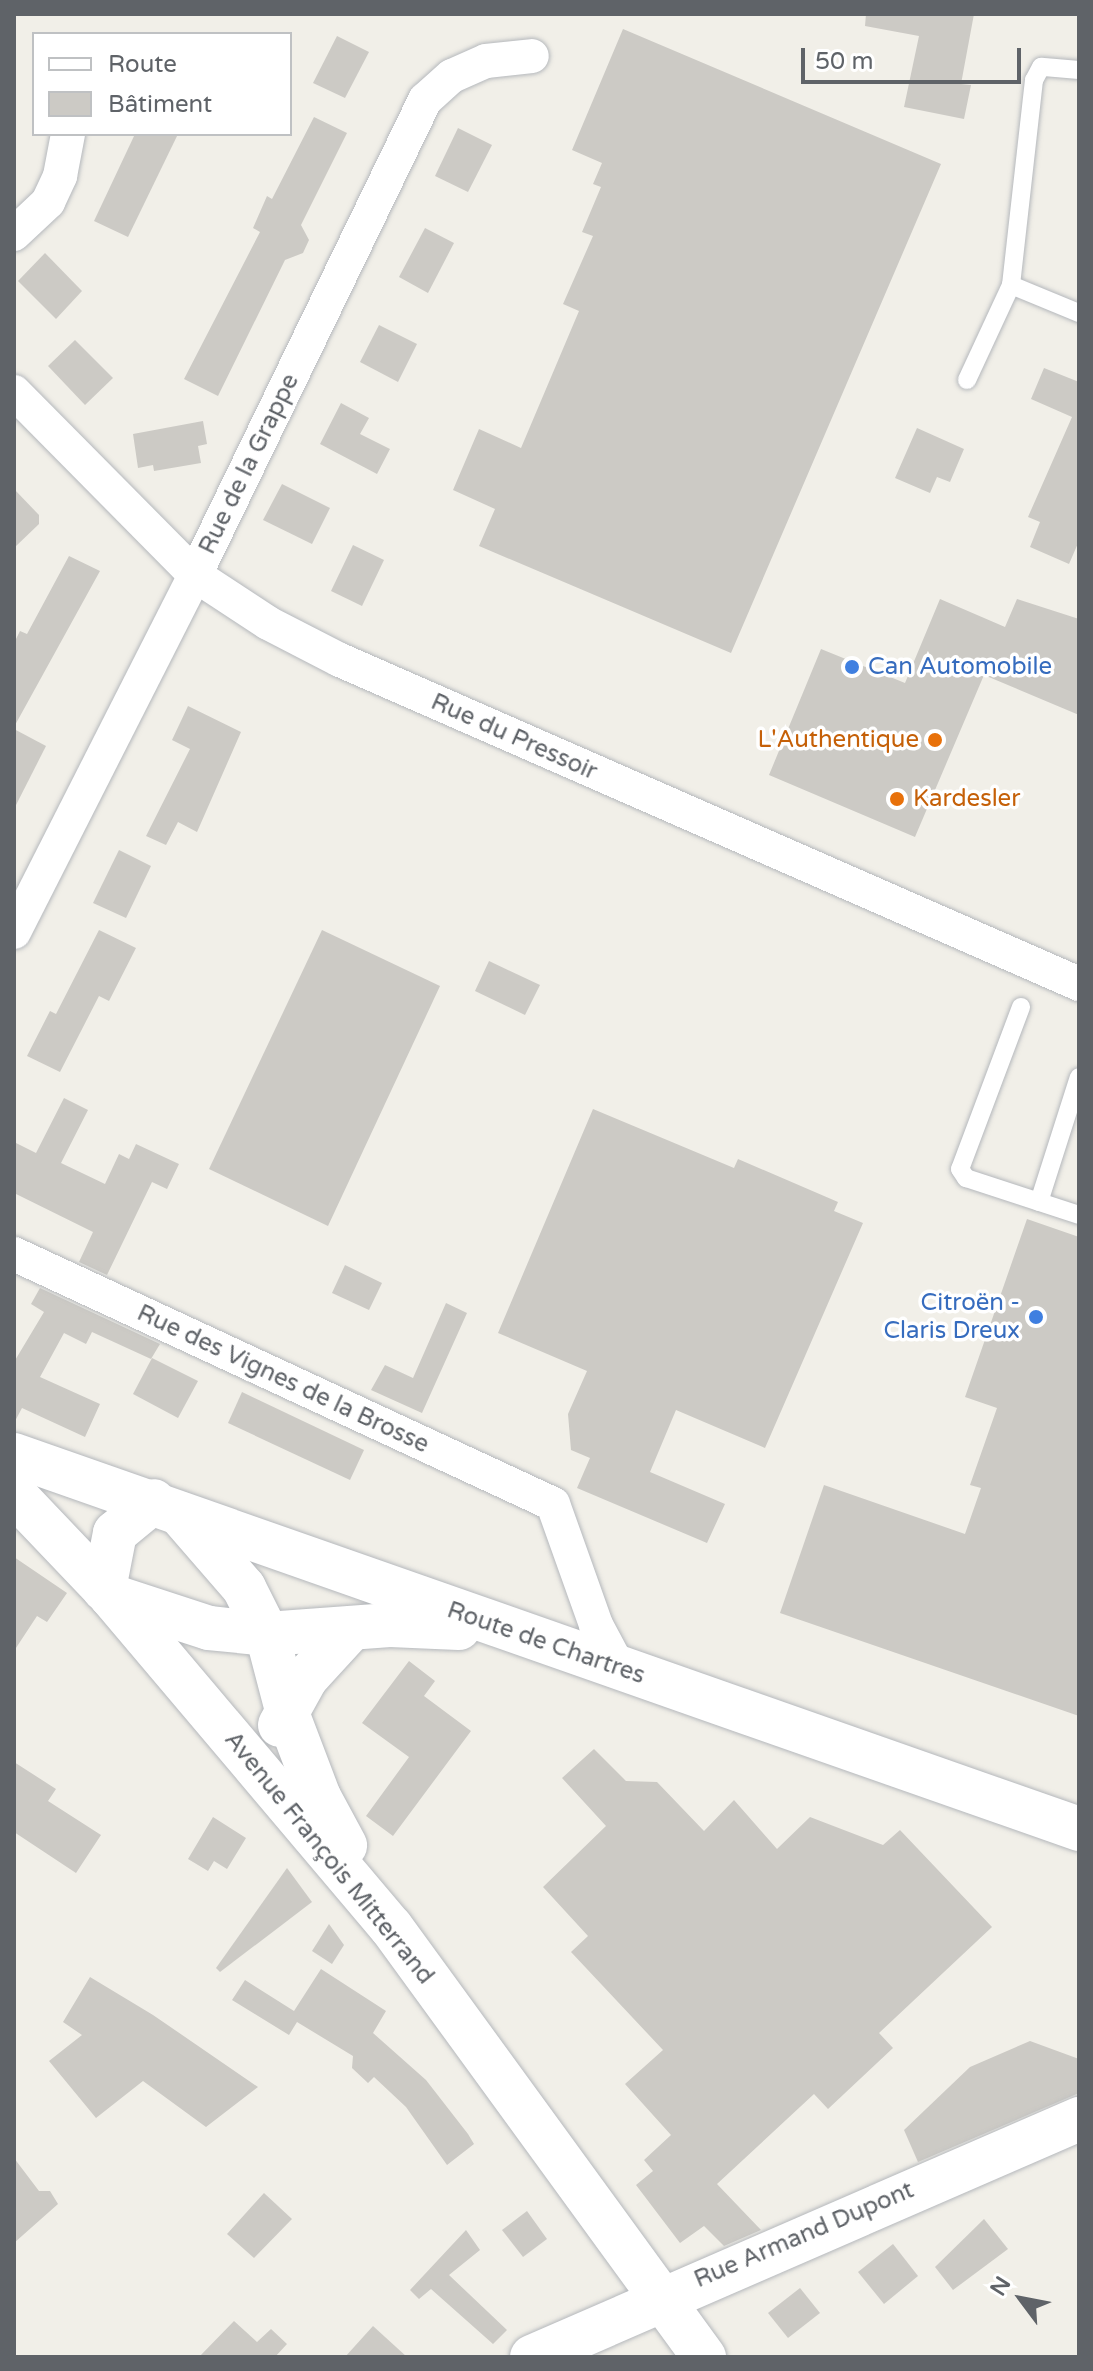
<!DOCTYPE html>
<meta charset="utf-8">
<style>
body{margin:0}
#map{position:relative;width:1093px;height:2371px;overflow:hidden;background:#f1efe8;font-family:"Varela Round",sans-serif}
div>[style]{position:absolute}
.building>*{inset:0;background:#cccac5}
.roads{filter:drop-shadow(0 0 2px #b5b8bc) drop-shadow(0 0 2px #b5b8bc)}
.lane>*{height:18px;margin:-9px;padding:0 9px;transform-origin:9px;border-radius:9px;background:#fff}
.street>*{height:34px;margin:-17px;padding:0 17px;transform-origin:17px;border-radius:17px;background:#fff}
.secondary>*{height:44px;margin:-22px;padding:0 22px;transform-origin:22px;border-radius:22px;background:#fff}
.dots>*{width:22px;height:22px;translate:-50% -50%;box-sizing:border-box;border:4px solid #fff;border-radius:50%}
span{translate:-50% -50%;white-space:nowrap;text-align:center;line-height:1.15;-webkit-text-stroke:7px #fff;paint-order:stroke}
.street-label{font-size:24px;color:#5f6368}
.shop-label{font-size:24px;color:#366cbe}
.left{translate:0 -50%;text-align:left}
.right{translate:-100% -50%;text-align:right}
.food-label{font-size:24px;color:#c56008}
.frame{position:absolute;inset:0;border:16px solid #5f6368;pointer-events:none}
.legend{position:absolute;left:32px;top:32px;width:260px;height:104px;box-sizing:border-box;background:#fff;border:2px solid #bfc1c3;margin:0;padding:10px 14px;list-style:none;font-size:24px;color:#5f6368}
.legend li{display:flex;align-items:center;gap:16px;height:40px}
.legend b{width:40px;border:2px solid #bfc1c3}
.north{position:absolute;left:981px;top:2259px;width:80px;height:80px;-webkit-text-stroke:6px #fff;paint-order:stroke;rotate:302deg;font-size:22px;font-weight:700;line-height:32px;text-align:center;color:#5f6368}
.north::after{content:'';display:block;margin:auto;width:28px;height:36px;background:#5f6368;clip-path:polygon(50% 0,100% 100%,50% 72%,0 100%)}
.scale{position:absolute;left:801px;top:48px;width:220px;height:36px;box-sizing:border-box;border:4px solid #5f6368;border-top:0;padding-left:10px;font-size:24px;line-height:28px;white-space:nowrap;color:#5f6368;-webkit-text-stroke:6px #fff;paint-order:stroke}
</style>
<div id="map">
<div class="building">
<i style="clip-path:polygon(866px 14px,974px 14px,961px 84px,971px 85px,964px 119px,904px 107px,919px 36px,865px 26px)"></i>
<i style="clip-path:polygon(623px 29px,941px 164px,731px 653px,479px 546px,495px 509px,453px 490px,479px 429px,521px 448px,579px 311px,563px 304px,593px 236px,582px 232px,601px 187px,593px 184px,602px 163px,572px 150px)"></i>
<i style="clip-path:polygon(337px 36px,369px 52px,345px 98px,313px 83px)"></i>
<i style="clip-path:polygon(314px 117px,347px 133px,301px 225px,309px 240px,303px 253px,285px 260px,218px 396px,184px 379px,260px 232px,253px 228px,267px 196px,272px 199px)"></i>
<i style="clip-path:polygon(458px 128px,492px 145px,468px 192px,435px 176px)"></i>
<i style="clip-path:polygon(135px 134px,178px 134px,128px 237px,94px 221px)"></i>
<i style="clip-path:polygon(425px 228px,454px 243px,428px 293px,399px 277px)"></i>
<i style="clip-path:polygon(45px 253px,82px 291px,56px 319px,18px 281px)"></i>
<i style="clip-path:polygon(379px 325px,417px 344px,398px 382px,360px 362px)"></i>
<i style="clip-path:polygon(75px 340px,113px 378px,85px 405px,48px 366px)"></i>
<i style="clip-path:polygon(1044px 368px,1079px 382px,1079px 541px,1069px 564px,1030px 547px,1040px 522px,1028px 517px,1072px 417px,1031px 399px)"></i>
<i style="clip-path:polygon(341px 403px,369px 418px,360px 434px,390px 449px,377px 474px,320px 444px)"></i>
<i style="clip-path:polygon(203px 421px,207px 444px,198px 446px,201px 463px,154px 471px,153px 465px,138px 468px,133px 434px)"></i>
<i style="clip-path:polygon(917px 428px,964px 449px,950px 482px,937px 477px,930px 493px,895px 478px)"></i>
<i style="clip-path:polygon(282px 484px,330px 508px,312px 544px,263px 520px)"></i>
<i style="clip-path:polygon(14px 489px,39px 515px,39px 524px,14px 548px)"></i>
<i style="clip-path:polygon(353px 545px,384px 560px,362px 606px,331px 591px)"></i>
<i style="clip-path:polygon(69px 556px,100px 571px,14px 727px,14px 643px,20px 631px,27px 634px)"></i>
<i style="clip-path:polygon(940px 599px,1005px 627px,1017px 599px,1079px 619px,1079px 715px,984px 675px,915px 837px,769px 775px,821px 649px,905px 683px)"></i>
<i style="clip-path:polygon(188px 706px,241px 732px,197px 832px,178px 822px,166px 845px,146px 836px,190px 749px,172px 740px)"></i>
<i style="clip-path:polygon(14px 729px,46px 746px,14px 809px)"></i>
<i style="clip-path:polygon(119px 850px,151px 866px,126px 918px,93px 903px)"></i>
<i style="clip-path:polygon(99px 930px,136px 948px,109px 1001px,99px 996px,60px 1072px,27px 1056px,50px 1011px,56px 1014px)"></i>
<i style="clip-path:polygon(322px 930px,440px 986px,328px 1226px,209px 1169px)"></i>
<i style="clip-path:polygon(489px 961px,540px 985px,525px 1015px,475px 991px)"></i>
<i style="clip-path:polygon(64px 1098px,88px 1110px,61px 1163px,105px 1184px,119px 1154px,129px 1159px,136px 1144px,179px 1164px,167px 1189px,152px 1182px,107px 1275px,79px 1262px,93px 1232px,14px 1193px,14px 1142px,36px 1153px)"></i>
<i style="clip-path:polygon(593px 1109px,734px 1168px,738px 1159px,838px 1202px,834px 1211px,863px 1223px,765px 1448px,676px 1410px,650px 1472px,725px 1504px,707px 1543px,577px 1488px,590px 1458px,571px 1450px,568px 1414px,587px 1371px,498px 1333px)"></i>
<i style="clip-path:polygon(1027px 1219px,1079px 1237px,1079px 1716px,780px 1613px,824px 1485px,965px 1534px,981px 1488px,970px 1485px,997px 1408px,965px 1397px)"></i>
<i style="clip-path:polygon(345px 1265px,382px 1283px,369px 1310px,332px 1293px)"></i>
<i style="clip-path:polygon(40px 1288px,160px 1344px,151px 1359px,92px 1332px,86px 1344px,64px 1333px,40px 1377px,100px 1404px,85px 1437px,22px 1408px,14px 1423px,14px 1362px,44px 1312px,31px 1304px)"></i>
<i style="clip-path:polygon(446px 1303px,467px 1313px,422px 1413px,371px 1390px,385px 1365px,413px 1378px)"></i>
<i style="clip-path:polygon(152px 1358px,198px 1381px,178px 1418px,133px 1394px)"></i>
<i style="clip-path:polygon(242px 1392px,364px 1450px,350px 1480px,228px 1423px)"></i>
<i style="clip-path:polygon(14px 1557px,67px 1593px,47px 1622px,37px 1616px,14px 1651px)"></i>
<i style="clip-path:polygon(409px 1661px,435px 1681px,424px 1696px,471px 1731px,393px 1836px,366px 1816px,409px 1757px,362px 1723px)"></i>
<i style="clip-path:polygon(594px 1749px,626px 1781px,657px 1782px,704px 1831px,734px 1800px,777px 1849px,810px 1817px,883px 1845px,900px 1830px,992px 1927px,879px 2033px,893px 2048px,828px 2109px,814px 2094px,717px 2184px,761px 2230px,724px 2246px,704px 2226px,680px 2243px,636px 2185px,653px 2171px,644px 2160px,671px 2135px,625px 2084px,663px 2050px,571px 1952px,588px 1936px,543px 1887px,606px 1826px,562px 1778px)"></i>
<i style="clip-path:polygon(14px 1762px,56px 1789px,48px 1801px,101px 1835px,76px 1873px,14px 1832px)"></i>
<i style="clip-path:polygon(213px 1817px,246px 1838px,227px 1869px,214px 1861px,208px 1871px,188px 1859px)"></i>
<i style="clip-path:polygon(287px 1868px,312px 1902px,220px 1972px,216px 1968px)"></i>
<i style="clip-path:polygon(329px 1924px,344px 1945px,332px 1964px,312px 1951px)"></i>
<i style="clip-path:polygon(321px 1969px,386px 2011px,373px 2033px,426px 2080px,468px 2134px,474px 2144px,447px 2165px,406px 2107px,374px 2077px,368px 2083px,352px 2068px,353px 2056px,297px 2022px,289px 2035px,232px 2000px,245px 1980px,294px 2011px)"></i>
<i style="clip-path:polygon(90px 1977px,153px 2015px,258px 2087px,206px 2127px,143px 2081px,96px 2118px,49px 2061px,82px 2035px,63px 2022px)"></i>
<i style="clip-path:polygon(1030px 2041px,1079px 2059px,1079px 2093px,918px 2162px,904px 2130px,970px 2067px)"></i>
<i style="clip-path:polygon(14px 2158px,39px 2191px,50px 2191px,58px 2204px,14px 2243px)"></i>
<i style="clip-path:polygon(264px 2193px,292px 2219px,254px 2258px,227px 2234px)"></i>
<i style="clip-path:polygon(527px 2211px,547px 2239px,523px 2257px,502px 2230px)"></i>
<i style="clip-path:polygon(984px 2219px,1008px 2249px,953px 2290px,935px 2267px)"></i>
<i style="clip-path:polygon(466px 2230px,480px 2250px,449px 2275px,507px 2330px,493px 2344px,431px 2289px,419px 2299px,410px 2290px)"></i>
<i style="clip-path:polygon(893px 2244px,918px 2276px,884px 2304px,858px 2272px)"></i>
<i style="clip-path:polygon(800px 2288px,820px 2313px,788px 2338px,768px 2313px)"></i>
<i style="clip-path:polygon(234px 2321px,257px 2342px,271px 2329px,287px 2344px,275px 2357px,199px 2357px)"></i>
<i style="clip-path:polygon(373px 2326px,407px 2357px,345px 2357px)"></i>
</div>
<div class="roads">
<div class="lane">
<i style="left:1079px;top:70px;width:38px;rotate:-175deg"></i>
<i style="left:1041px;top:67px;width:15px;rotate:118deg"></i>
<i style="left:1034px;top:80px;width:206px;rotate:96.4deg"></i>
<i style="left:1011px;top:285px;width:74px;rotate:22.4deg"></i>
<i style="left:967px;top:380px;width:105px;rotate:-65.1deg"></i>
<i style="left:1021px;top:1007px;width:173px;rotate:110.6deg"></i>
<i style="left:960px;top:1169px;width:11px;rotate:56deg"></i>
<i style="left:966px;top:1178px;width:119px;rotate:18.1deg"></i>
<i style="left:1039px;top:1202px;width:131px;rotate:-72.3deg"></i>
</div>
<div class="street">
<i style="left:14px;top:234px;width:47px;rotate:-43.3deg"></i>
<i style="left:48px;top:202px;width:29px;rotate:-65deg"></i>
<i style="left:60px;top:176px;width:43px;rotate:-79.2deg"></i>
<i style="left:14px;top:392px;width:257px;rotate:45.3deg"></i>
<i style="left:195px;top:575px;width:87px;rotate:33.3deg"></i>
<i style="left:268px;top:623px;width:81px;rotate:27.2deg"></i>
<i style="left:340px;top:660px;width:807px;rotate:23.67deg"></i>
<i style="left:14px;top:932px;width:400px;rotate:-63.1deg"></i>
<i style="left:195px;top:575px;width:528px;rotate:-64.16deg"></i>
<i style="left:425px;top:100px;width:36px;rotate:-42deg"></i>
<i style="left:452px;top:76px;width:37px;rotate:-24deg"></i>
<i style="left:486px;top:61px;width:46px;rotate:-6.2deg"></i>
<i style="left:14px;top:1254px;width:594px;rotate:24.88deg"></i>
<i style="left:553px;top:1504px;width:128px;rotate:70.4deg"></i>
<i style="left:596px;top:1625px;width:49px;rotate:61.9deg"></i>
</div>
<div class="secondary">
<i style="left:14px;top:1455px;width:1129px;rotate:19.35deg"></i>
<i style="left:14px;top:1494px;width:141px;rotate:46.4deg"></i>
<i style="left:111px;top:1596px;width:434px;rotate:49.8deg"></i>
<i style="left:391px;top:1927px;width:532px;rotate:53.95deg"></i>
<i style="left:180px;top:1514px;width:98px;rotate:49.1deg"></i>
<i style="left:244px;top:1588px;width:51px;rotate:63.4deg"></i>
<i style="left:267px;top:1634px;width:87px;rotate:75.3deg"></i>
<i style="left:289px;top:1718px;width:85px;rotate:69.2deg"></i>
<i style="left:319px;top:1797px;width:55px;rotate:61.6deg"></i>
<i style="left:104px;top:1589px;width:57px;rotate:-78.9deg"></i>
<i style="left:115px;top:1533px;width:50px;rotate:-39.4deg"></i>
<i style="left:111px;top:1596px;width:103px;rotate:18.1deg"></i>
<i style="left:209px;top:1628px;width:58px;rotate:5.9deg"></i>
<i style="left:267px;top:1634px;width:123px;rotate:-4.2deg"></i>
<i style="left:390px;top:1625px;width:69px;rotate:2.5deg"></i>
<i style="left:280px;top:1725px;width:54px;rotate:-61deg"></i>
<i style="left:306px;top:1678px;width:68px;rotate:-47.4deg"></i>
<i style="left:532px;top:2357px;width:597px;rotate:-23.51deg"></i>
</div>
</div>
<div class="dots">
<i style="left:852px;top:667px;background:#3f7fe0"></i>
<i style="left:935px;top:740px;background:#e8710a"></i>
<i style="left:897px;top:799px;background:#e8710a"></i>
<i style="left:1036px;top:1317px;background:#3f7fe0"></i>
</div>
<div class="street-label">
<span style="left:249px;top:464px;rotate:-64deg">Rue de la Grappe</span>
<span style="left:514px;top:737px;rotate:24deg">Rue du Pressoir</span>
<span style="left:283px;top:1379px;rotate:25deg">Rue des Vignes de la Brosse</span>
<span style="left:546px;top:1643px;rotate:19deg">Route de Chartres</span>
<span style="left:329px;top:1858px;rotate:51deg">Avenue François Mitterrand</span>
<span style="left:804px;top:2235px;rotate:-23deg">Rue Armand Dupont</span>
</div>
<div class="shop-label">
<span class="left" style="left:868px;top:667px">Can Automobile</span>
<span class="right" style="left:1020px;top:1317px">Citroën -<br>Claris Dreux</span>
</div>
<div class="food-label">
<span class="right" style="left:919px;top:740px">L'Authentique</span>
<span class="left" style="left:913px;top:799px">Kardesler</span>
</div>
<div class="frame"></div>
<ul class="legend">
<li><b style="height:10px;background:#fff"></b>Route</li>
<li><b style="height:22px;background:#cccac5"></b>Bâtiment</li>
</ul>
<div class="north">N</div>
<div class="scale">50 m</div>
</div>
